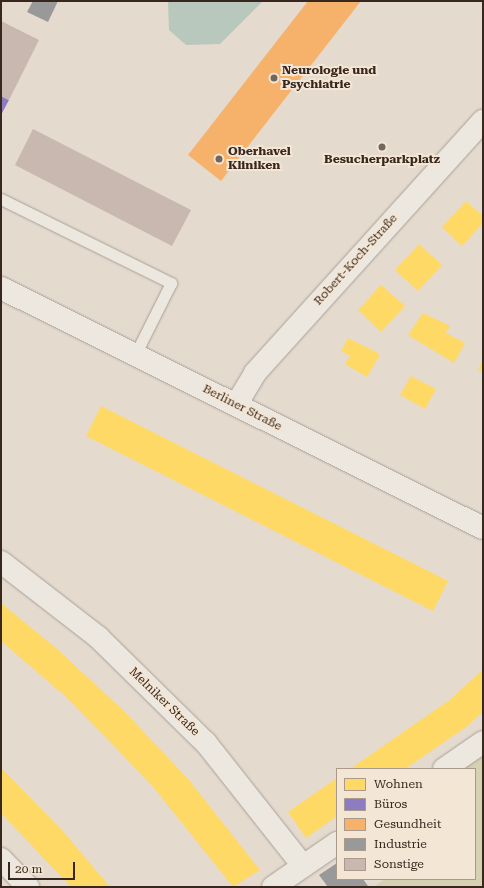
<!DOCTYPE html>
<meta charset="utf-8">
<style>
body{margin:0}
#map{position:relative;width:484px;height:888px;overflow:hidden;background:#e4dace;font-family:"Roboto Serif",serif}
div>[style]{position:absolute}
.green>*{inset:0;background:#d6d1b1}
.water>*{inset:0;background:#b9c8bc}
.homes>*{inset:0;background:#ffd966}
.offices>*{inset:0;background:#8e7cc3}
.health>*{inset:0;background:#f6b26b}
.industry>*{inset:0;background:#999}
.building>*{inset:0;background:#c8b8af}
.roads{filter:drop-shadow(0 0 1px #a9a097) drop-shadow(0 0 1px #a9a097)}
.service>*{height:11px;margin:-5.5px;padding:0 5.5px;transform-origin:5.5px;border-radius:5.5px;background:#ece7df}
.minor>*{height:22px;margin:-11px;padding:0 11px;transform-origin:11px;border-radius:11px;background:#ece7df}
.tertiary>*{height:22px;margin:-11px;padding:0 11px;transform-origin:11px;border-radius:11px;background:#ece7df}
.secondary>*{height:22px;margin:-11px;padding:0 11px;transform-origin:11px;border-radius:11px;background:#ece7df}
.dots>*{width:11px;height:11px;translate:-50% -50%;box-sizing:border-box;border:2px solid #f4e6d4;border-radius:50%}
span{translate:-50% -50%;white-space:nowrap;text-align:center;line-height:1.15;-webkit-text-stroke:4px #f4e6d4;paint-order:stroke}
.poi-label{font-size:12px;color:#38271f;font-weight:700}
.left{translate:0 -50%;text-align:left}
.street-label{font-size:12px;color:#38271f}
.frame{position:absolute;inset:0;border:2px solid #38271f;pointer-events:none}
.legend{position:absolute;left:336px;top:768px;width:140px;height:112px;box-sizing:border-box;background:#f4e6d4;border:1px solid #a99a8c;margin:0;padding:5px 7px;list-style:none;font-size:12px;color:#38271f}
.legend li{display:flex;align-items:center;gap:8px;height:20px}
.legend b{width:20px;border:1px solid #a99a8c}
.scale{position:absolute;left:8px;top:862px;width:67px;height:18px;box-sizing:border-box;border:2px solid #38271f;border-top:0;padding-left:5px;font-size:12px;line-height:14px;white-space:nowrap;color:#38271f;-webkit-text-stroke:3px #f4e6d4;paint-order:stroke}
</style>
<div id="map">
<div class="green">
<i style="clip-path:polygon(483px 751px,483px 887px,373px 887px,385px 879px,475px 879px,475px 769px,457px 769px)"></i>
</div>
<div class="water">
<i style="clip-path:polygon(168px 1px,263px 1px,220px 44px,186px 45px,169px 30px)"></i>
</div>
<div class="homes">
<i style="clip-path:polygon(466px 201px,483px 216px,483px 223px,462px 246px,442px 227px)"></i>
<i style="clip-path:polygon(419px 244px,442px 265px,418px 291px,395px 270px)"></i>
<i style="clip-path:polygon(381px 285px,405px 306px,381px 332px,358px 310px)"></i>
<i style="clip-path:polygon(423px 313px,450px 326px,446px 333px,465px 343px,454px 363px,408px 335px)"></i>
<i style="clip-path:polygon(348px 338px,380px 354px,367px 377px,345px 364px,350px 356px,341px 351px)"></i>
<i style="clip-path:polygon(483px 359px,483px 372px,478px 369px)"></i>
<i style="clip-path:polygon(411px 376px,436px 389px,425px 409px,400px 395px)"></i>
<i style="clip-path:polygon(101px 406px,448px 581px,433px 611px,86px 436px)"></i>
<i style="clip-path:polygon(1px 603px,57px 649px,125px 712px,189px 780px,260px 870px,233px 887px,154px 788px,116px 748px,65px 696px,1px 641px)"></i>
<i style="clip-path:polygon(483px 669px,483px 712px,466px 727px,405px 769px,350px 769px,451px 699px)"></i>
<i style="clip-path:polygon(1px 768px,62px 830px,110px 887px,71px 887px,1px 813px)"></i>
<i style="clip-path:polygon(337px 778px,337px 816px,306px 838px,288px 812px)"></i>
</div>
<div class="offices">
<i style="clip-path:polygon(1px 96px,9px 100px,1px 115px)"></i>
</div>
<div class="health">
<i style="clip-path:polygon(308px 1px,361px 1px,221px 181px,188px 155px)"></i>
</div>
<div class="industry">
<i style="clip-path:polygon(33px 1px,58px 1px,48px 22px,27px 12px)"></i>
<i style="clip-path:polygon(337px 863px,337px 879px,363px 879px,368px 886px,328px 887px,319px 875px)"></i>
</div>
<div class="building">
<i style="clip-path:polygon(1px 21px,39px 40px,9px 100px,1px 96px)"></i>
<i style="clip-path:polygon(33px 129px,191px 210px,172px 246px,15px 165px)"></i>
</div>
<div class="roads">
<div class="service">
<i style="left:1px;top:199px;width:190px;rotate:26.3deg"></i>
<i style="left:171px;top:283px;width:80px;rotate:116.6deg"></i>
</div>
<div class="minor">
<i style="left:1px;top:562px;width:123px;rotate:37.7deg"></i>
<i style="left:98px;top:637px;width:151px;rotate:44.5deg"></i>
<i style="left:206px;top:743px;width:157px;rotate:51.7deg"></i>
<i style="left:444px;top:769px;width:47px;rotate:-34.7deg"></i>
<i style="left:1px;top:859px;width:39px;rotate:46deg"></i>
<i style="left:273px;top:887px;width:78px;rotate:-34.5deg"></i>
</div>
<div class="tertiary">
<i style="left:236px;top:405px;width:37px;rotate:-59deg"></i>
<i style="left:255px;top:373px;width:340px;rotate:-47.9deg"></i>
</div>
<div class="secondary">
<i style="left:1px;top:288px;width:538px;rotate:26.47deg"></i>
</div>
</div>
<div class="dots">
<i style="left:274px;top:78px;background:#74665c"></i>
<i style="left:382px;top:147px;background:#74665c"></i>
<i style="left:219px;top:159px;background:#74665c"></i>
</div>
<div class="poi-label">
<span class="left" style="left:282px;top:78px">Neurologie und<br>Psychiatrie</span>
<span class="left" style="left:228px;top:159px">Oberhavel<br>Kliniken</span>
<span style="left:382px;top:160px">Besucherparkplatz</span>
</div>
<div class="street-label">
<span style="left:356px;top:260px;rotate:-48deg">Robert-Koch-Straße</span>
<span style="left:242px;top:408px;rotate:27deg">Berliner Straße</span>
<span style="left:164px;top:702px;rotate:44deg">Melniker Straße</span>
</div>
<div class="frame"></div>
<ul class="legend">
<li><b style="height:11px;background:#ffd966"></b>Wohnen</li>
<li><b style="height:11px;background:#8e7cc3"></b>Büros</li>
<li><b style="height:11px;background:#f6b26b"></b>Gesundheit</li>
<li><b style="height:11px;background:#999"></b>Industrie</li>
<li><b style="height:11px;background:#c8b8af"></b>Sonstige</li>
</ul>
<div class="scale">20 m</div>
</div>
